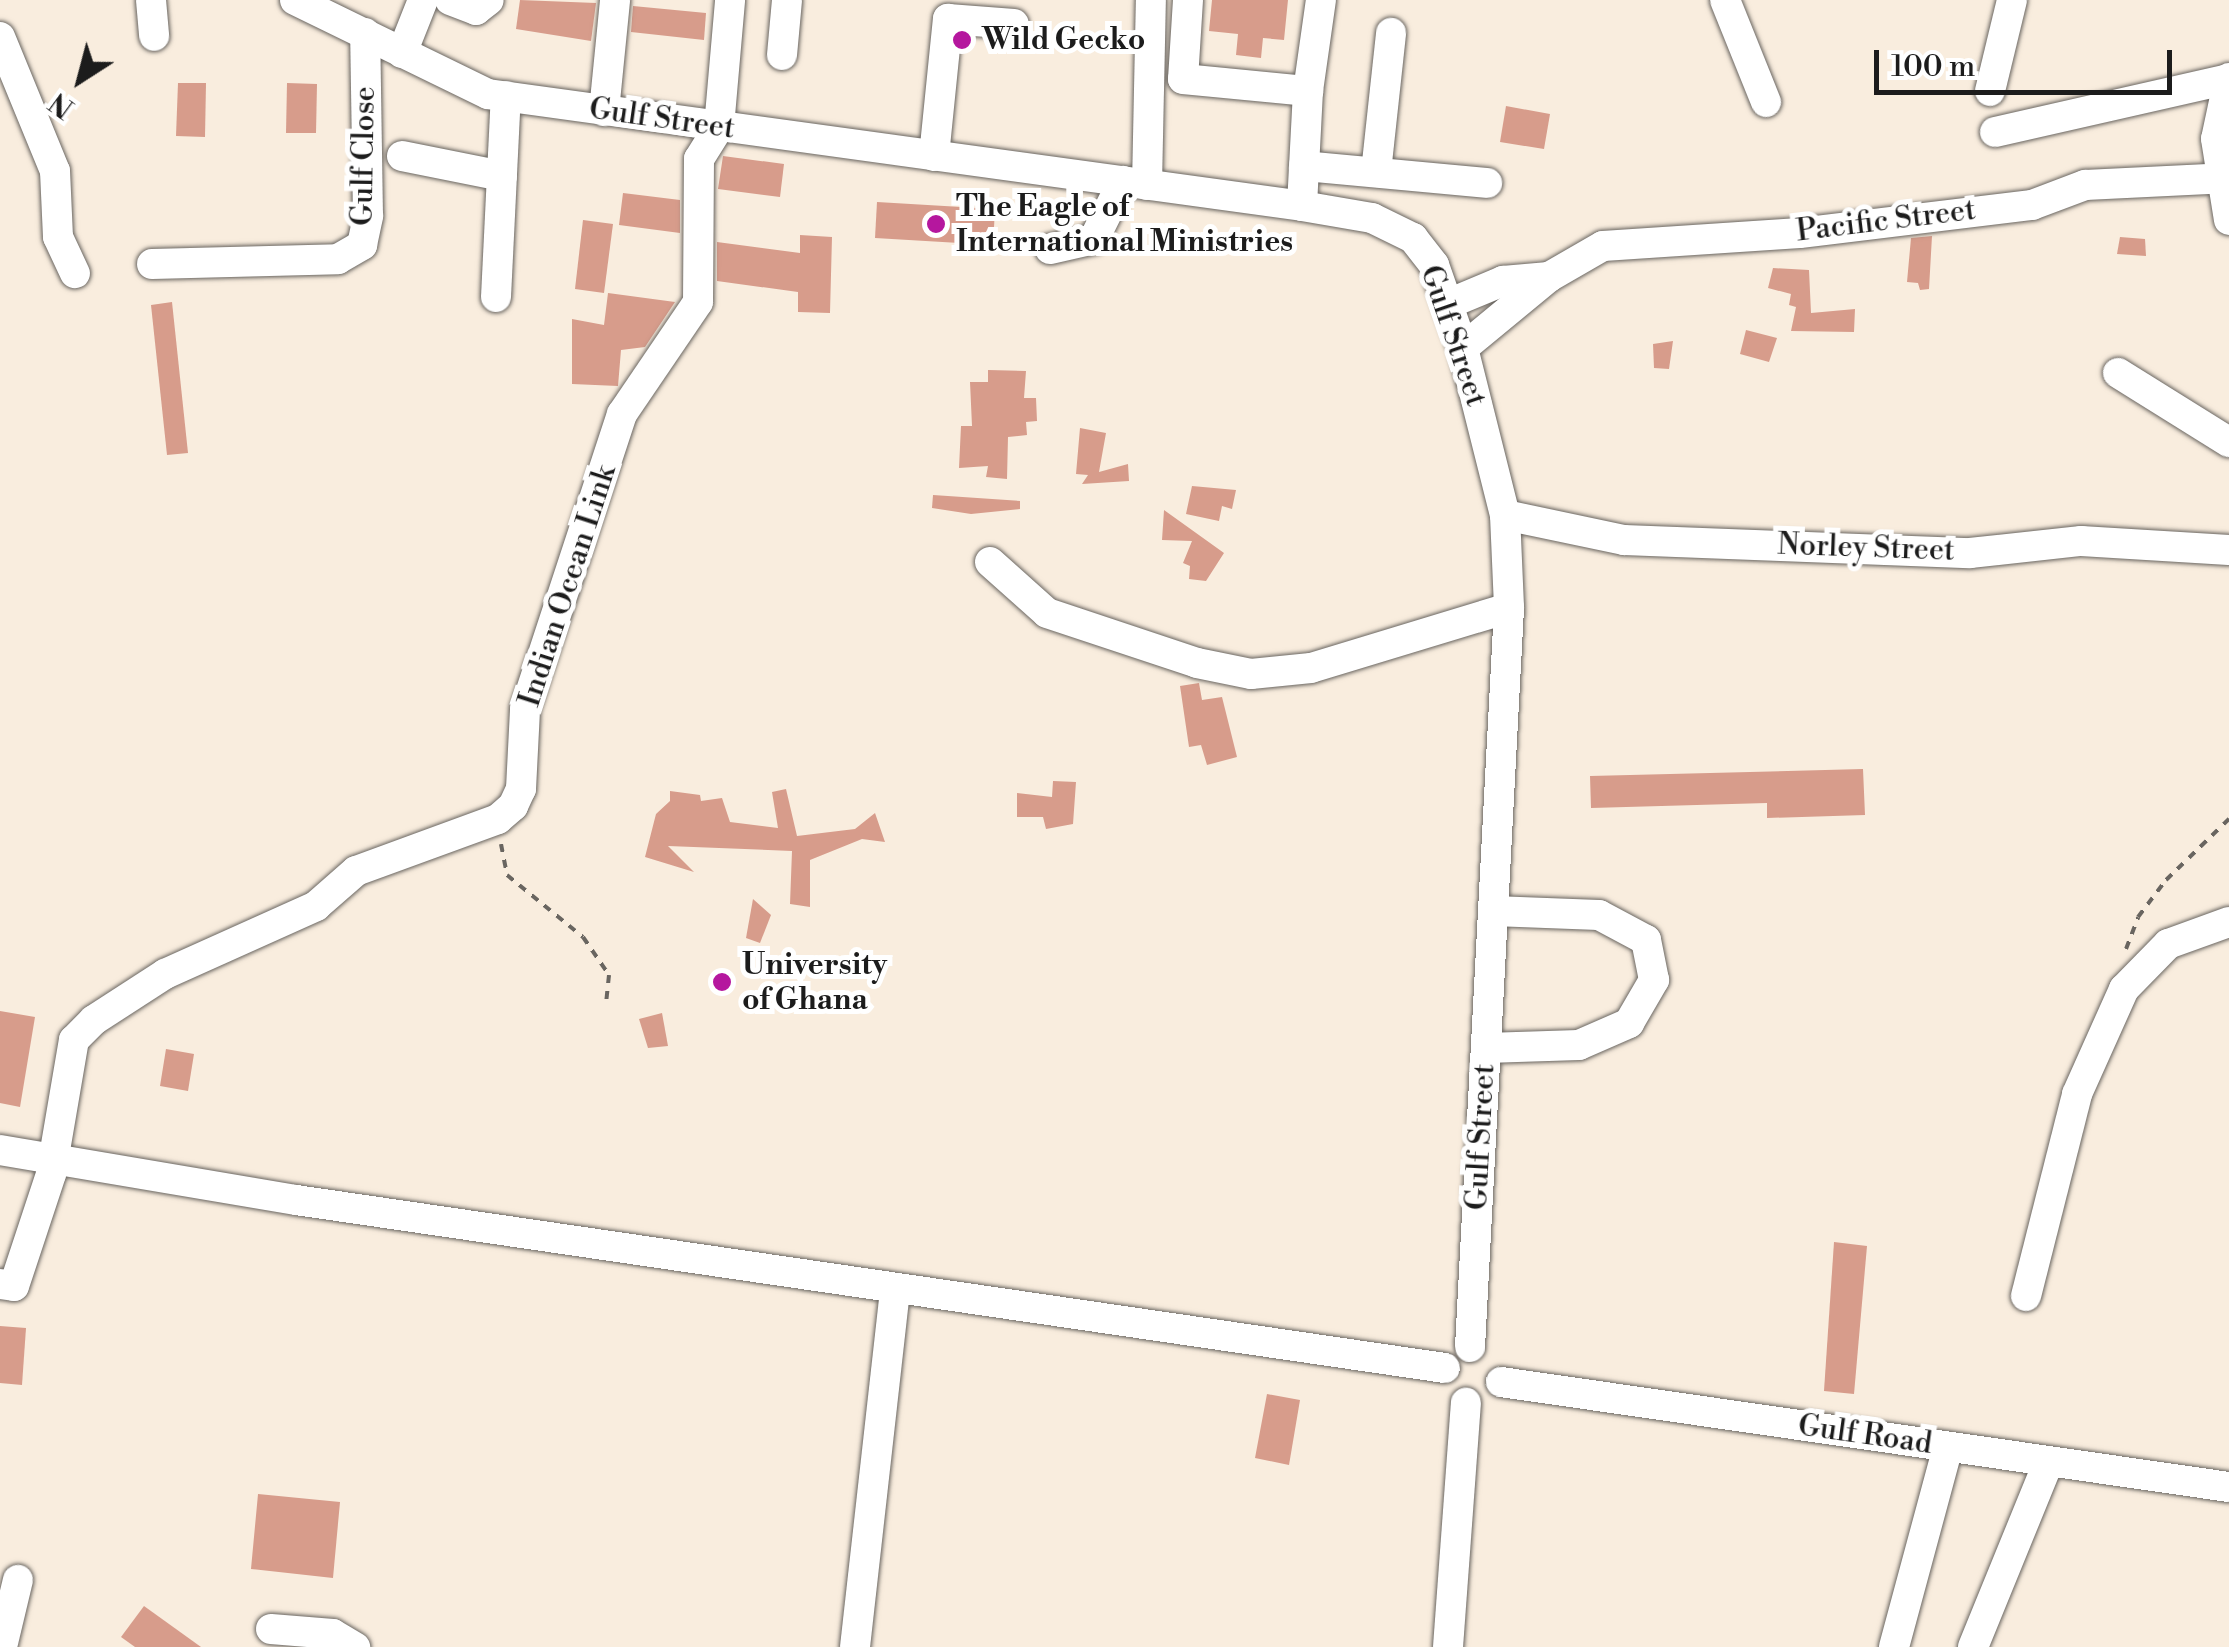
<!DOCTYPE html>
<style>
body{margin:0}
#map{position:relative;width:2229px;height:1647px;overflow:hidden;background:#f9edde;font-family:"Libre Bodoni",serif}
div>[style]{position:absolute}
.building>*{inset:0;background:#d79c8b}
.path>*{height:4px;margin-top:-2px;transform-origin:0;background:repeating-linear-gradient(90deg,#696560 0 8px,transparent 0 16px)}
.roads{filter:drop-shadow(0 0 2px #696560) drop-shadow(0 0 2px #696560)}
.minor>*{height:30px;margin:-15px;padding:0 15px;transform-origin:15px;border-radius:15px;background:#fff}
.dots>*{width:28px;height:28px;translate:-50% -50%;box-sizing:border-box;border:5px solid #fff;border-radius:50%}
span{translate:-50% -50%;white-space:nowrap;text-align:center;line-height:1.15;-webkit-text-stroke:10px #fff;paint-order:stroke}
.poi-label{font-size:30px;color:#1c1c1c;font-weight:700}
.left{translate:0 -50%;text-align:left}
.street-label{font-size:30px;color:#1c1c1c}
.north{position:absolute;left:30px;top:30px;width:100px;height:100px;-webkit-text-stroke:8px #fff;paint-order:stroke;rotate:216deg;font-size:28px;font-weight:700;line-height:40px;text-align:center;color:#1c1c1c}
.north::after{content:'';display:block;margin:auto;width:35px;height:45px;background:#1c1c1c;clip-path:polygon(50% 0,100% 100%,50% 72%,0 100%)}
.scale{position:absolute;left:1874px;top:50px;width:298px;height:45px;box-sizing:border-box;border:5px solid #1c1c1c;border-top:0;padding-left:12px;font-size:30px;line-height:35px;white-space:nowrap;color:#1c1c1c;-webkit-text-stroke:8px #fff;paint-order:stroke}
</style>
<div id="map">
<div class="building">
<i style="clip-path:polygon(520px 0,596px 3px,591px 41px,516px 29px)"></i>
<i style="clip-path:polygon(1212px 0,1288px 0,1284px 40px,1263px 38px,1261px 58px,1236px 55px,1238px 34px,1209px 31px)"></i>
<i style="clip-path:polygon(633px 6px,706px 13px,704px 40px,631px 32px)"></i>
<i style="clip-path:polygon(178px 83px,206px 83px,205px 137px,176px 136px)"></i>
<i style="clip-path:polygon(287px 83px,317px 84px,316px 133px,286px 133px)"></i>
<i style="clip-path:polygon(1506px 106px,1550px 114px,1544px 149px,1500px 142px)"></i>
<i style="clip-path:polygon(723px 156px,784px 164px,780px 197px,718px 189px)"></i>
<i style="clip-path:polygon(623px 193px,680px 200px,680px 233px,619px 225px)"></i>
<i style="clip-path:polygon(877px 202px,995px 209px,993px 245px,875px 238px)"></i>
<i style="clip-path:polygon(583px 220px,613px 224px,604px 293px,575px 289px)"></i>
<i style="clip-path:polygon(800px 235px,832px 237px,830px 313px,798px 312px,798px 292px,717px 281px,717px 242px,800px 253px)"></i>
<i style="clip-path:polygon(1932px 236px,1929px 289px,1920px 290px,1918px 283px,1907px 282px,1911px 238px)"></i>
<i style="clip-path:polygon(2120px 237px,2145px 239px,2146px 256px,2117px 254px)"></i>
<i style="clip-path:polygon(1773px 268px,1809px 270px,1811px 313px,1855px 309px,1854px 332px,1791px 331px,1796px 307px,1789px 305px,1791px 294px,1768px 288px)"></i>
<i style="clip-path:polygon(608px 293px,675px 302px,645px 347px,621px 350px,618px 386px,572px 384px,572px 319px,604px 325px)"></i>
<i style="clip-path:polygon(172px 302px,188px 453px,167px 455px,151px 305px)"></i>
<i style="clip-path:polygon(1746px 330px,1777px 338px,1769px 362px,1740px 354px)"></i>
<i style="clip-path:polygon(1673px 341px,1669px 369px,1654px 368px,1653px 344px)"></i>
<i style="clip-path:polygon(988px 370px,1026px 371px,1024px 398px,1036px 398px,1037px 421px,1026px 422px,1027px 435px,1008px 437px,1007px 479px,986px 477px,988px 466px,959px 468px,961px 426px,972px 426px,970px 382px,988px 382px)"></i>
<i style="clip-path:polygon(1080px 428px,1106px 433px,1099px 472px,1128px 464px,1129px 481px,1082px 484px,1088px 475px,1076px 474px)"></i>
<i style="clip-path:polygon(1192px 486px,1236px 490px,1232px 509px,1222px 506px,1219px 521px,1186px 514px)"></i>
<i style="clip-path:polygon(933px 495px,1020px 501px,1020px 509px,971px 514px,932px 508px)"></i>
<i style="clip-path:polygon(1164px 510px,1224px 553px,1206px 581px,1189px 579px,1190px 566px,1183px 563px,1192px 541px,1162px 540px)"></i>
<i style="clip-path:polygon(1199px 683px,1202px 700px,1222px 697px,1237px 757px,1207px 765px,1201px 745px,1189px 747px,1180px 686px)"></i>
<i style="clip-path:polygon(1863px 769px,1865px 815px,1767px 818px,1767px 803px,1591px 808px,1590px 776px)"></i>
<i style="clip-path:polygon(1053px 781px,1076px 782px,1073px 824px,1046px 829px,1043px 817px,1017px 817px,1017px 793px,1052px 797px)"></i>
<i style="clip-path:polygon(786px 789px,797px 836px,855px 829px,875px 813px,885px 842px,862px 839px,810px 860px,810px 907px,790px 904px,792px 851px,668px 846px,694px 872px,645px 857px,656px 814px,670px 801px,670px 791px,700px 795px,701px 801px,722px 798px,730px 822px,778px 828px,772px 792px)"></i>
<i style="clip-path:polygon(753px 899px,771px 915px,760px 943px,746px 938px)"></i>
<i style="clip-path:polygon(0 1011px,35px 1017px,20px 1107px,0 1103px)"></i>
<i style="clip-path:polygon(662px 1013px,668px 1046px,648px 1048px,639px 1019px)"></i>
<i style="clip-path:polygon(166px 1049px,194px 1054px,188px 1091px,160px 1086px)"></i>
<i style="clip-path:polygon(1834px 1242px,1867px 1246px,1854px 1394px,1824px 1391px)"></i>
<i style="clip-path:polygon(0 1326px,26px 1328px,22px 1385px,0 1383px)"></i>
<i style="clip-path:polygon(1267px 1394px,1300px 1400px,1289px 1465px,1255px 1458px)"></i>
<i style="clip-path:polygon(258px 1494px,340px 1502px,333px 1578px,251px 1569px)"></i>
<i style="clip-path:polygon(144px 1606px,201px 1647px,135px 1647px,121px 1637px)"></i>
</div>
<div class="path">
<i style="left:501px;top:844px;width:32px;rotate:79deg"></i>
<i style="left:507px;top:875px;width:98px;rotate:39.2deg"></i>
<i style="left:583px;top:937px;width:46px;rotate:55.6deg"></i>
<i style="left:609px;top:975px;width:29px;rotate:96deg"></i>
<i style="left:2126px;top:949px;width:34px;rotate:-69deg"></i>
<i style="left:2138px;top:917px;width:46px;rotate:-52.9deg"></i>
<i style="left:2166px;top:880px;width:88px;rotate:-44.1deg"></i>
</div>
<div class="roads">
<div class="minor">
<i style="left:151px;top:0;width:36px;rotate:85deg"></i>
<i style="left:295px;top:0;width:215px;rotate:26deg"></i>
<i style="left:488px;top:94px;width:822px;rotate:7.83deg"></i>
<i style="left:1302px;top:206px;width:71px;rotate:9.7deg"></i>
<i style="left:1372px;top:218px;width:46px;rotate:26deg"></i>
<i style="left:1413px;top:238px;width:34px;rotate:52deg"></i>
<i style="left:1434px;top:265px;width:88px;rotate:70.7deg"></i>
<i style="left:1463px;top:348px;width:172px;rotate:75.9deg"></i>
<i style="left:1505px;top:515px;width:93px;rotate:87.5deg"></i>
<i style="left:1509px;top:608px;width:740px;rotate:93.02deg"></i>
<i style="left:450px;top:0;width:28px;rotate:21deg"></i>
<i style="left:476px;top:10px;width:16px;rotate:-38deg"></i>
<i style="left:1188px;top:0;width:79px;rotate:93.6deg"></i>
<i style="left:1183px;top:79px;width:126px;rotate:5.5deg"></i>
<i style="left:1308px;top:91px;width:115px;rotate:93deg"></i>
<i style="left:1725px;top:0;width:110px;rotate:68.1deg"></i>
<i style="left:0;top:37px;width:145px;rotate:67.7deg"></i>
<i style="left:55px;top:171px;width:66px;rotate:87.4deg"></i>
<i style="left:58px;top:237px;width:40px;rotate:65deg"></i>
<i style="left:402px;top:53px;width:57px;rotate:-68.4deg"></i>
<i style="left:782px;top:55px;width:55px;rotate:-84.8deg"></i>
<i style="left:2229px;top:78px;width:62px;rotate:102deg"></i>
<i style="left:2216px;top:139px;width:82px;rotate:80.9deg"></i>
<i style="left:1308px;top:91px;width:92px;rotate:-81.9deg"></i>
<i style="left:1990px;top:91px;width:94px;rotate:-76.4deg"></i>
<i style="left:604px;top:111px;width:112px;rotate:-84.3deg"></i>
<i style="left:1995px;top:132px;width:240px;rotate:-12.8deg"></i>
<i style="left:402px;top:156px;width:102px;rotate:11.3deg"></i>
<i style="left:934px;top:156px;width:138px;rotate:-84.2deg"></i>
<i style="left:948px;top:19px;width:66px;rotate:4.3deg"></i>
<i style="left:1304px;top:166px;width:184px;rotate:5.3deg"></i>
<i style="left:1376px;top:172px;width:140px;rotate:-83.8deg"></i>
<i style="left:1147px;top:185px;width:185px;rotate:-88.8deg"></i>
<i style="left:1050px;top:249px;width:45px;rotate:-12.8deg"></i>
<i style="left:1094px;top:239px;width:65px;rotate:-63.4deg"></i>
<i style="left:152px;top:264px;width:186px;rotate:-1.5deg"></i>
<i style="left:338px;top:259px;width:28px;rotate:-30deg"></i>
<i style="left:362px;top:245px;width:30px;rotate:-78deg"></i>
<i style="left:368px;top:216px;width:183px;rotate:-90.9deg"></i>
<i style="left:496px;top:297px;width:201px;rotate:-87.2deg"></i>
<i style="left:1448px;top:304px;width:60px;rotate:-22.7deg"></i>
<i style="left:1503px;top:281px;width:46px;rotate:-5deg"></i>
<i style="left:1463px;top:348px;width:112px;rotate:-39.5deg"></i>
<i style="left:1549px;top:277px;width:62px;rotate:-29.9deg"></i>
<i style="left:1603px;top:246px;width:197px;rotate:-3.8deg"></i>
<i style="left:1800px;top:233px;width:234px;rotate:-6.9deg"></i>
<i style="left:2032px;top:205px;width:57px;rotate:-20.7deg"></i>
<i style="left:2085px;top:185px;width:144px;rotate:-2.8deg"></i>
<i style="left:2118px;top:373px;width:131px;rotate:31.9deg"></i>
<i style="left:1505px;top:515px;width:122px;rotate:11.9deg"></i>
<i style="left:1624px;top:540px;width:346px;rotate:2.2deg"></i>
<i style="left:1970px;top:553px;width:112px;rotate:-6.2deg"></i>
<i style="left:2081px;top:541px;width:148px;rotate:3.5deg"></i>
<i style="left:990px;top:562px;width:76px;rotate:41.8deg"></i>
<i style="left:1047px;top:613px;width:158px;rotate:18.4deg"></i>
<i style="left:1197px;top:663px;width:55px;rotate:11.5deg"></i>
<i style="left:1251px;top:674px;width:60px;rotate:-5.7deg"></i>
<i style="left:1311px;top:668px;width:207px;rotate:-16.9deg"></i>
<i style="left:1486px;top:1048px;width:93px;rotate:-1.8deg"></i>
<i style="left:1579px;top:1045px;width:55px;rotate:-23.7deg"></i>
<i style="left:1629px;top:1023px;width:50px;rotate:-59.8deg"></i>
<i style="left:1654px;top:980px;width:41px;rotate:-101.3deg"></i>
<i style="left:1646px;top:940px;width:53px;rotate:-152deg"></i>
<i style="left:1599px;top:915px;width:106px;rotate:-177.8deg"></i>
<i style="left:0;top:1150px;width:300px;rotate:9.6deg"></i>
<i style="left:296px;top:1200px;width:1161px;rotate:8.32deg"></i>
<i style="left:0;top:1284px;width:14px;rotate:8deg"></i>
<i style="left:14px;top:1286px;width:118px;rotate:-71.7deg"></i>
<i style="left:51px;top:1174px;width:136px;rotate:-80.3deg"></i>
<i style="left:74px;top:1040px;width:28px;rotate:-45deg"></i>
<i style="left:94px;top:1020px;width:85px;rotate:-32.9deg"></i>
<i style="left:165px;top:974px;width:166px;rotate:-24.2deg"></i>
<i style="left:316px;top:906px;width:53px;rotate:-41.2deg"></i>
<i style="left:356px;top:871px;width:151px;rotate:-20.1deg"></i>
<i style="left:498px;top:819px;width:20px;rotate:-41deg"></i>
<i style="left:513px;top:806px;width:19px;rotate:-65deg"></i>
<i style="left:521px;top:789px;width:80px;rotate:-87.1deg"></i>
<i style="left:525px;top:709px;width:311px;rotate:-71.8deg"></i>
<i style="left:622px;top:414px;width:135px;rotate:-55.8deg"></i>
<i style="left:698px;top:302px;width:143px;rotate:-89.6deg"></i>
<i style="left:699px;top:159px;width:38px;rotate:-58deg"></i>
<i style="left:719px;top:127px;width:127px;rotate:-85deg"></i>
<i style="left:2026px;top:1296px;width:208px;rotate:-75.8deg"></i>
<i style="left:2077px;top:1094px;width:115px;rotate:-65.9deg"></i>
<i style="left:2124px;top:989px;width:63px;rotate:-45.6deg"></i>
<i style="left:2168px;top:944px;width:65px;rotate:-19.8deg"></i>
<i style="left:1501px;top:1382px;width:736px;rotate:8.21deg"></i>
<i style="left:271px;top:1629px;width:62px;rotate:4.6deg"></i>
<i style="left:333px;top:1634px;width:26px;rotate:31deg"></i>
<i style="left:2px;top:1647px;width:69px;rotate:-76.6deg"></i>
<i style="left:855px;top:1647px;width:361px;rotate:-83.6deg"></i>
<i style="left:1448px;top:1647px;width:245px;rotate:-85.8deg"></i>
<i style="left:1894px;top:1647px;width:207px;rotate:-74.9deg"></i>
<i style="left:1973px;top:1647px;width:199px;rotate:-67.8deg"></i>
</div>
</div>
<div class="dots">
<i style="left:962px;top:40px;background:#b5179e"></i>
<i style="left:936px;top:224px;background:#b5179e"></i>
<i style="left:722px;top:982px;background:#b5179e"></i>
</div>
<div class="poi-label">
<span class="left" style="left:982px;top:40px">Wild Gecko</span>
<span class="left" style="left:956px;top:224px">The Eagle of<br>International Ministries</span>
<span class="left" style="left:742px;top:982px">University<br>of Ghana</span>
</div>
<div class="street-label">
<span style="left:662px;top:119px;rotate:8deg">Gulf Street</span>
<span style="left:364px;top:156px;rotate:-89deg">Gulf Close</span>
<span style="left:1886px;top:221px;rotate:-7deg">Pacific Street</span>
<span style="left:1453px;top:336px;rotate:71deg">Gulf Street</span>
<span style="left:1866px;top:548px;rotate:2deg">Norley Street</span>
<span style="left:568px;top:586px;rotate:-72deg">Indian Ocean Link</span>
<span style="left:1481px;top:1137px;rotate:-87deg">Gulf Street</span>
<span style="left:1865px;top:1435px;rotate:8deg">Gulf Road</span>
</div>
<div class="north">N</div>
<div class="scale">100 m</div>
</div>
